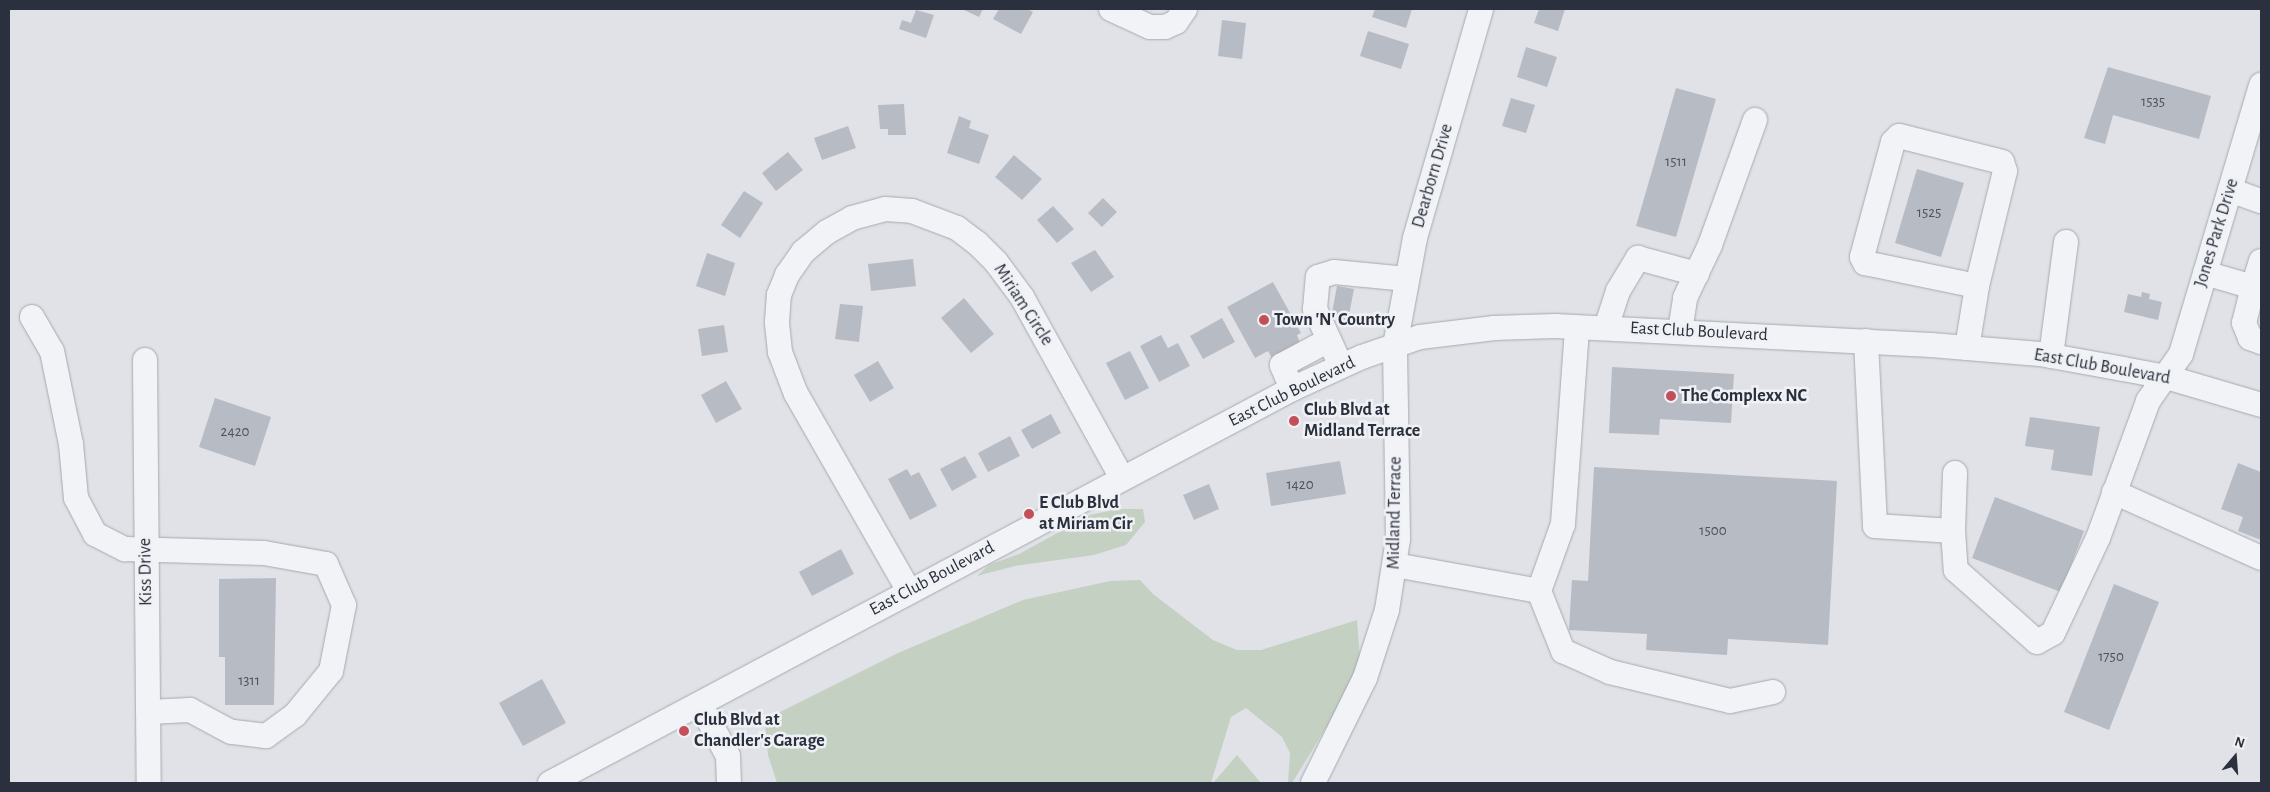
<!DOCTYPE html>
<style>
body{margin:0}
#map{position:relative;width:2270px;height:792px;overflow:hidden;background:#e0e2e7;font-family:"Alegreya Sans",sans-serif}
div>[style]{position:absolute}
.green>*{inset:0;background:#c4d1c2}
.building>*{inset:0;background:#b7bbc4}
.roads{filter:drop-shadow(0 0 1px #a6a9b1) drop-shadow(0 0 1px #a6a9b1)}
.minor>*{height:24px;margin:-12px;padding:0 12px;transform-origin:12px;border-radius:12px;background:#f2f3f6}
.dots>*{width:14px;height:14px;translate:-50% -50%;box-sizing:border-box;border:2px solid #eff1f5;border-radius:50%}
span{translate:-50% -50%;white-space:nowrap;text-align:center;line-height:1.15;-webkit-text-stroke:5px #eff1f5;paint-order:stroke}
.number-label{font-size:15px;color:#4d535f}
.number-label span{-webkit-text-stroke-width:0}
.street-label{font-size:18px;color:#2a303d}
.poi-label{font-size:18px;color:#2a303d;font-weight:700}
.left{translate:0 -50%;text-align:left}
.frame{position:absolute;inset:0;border:10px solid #2a303d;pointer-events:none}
.north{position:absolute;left:2210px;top:732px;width:50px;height:50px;-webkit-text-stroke:4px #eff1f5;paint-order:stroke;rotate:18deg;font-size:14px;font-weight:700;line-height:20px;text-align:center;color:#2a303d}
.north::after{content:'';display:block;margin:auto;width:18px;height:22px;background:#2a303d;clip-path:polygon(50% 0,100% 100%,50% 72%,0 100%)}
</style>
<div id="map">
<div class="green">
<i style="clip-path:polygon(1118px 509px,1143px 509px,1145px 522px,1126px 545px,1094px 555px,1015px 566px,977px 576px,989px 565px,1019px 554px,1090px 515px)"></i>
<i style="clip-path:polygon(1140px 580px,1153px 594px,1213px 640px,1237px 650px,1261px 650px,1357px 620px,1360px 660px,1337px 710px,1292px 783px,1288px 783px,1290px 753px,1282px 737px,1246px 708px,1231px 717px,1211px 783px,777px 783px,768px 755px,765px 725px,780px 712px,898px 653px,1023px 600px,1110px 581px)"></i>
<i style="clip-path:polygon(1237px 755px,1261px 783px,1213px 783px)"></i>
</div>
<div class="building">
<i style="clip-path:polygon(962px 9px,983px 9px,979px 17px)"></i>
<i style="clip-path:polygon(999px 9px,1027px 9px,1033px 12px,1021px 34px,993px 19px)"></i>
<i style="clip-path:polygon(1375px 9px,1412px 9px,1406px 28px,1372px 17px)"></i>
<i style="clip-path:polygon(1539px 9px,1565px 9px,1558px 31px,1534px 23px)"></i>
<i style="clip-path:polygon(916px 10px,934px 15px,926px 38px,899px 29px,902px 20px,911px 23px)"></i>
<i style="clip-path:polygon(1222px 20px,1246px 23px,1242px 59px,1218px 56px)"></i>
<i style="clip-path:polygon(1368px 31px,1409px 44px,1401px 69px,1360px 56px)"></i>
<i style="clip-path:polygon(1526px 47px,1557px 57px,1547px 87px,1517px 77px)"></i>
<i style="clip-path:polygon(2108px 67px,2211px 96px,2199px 139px,2113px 115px,2105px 144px,2084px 138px)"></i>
<i style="clip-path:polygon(1676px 88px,1716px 99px,1676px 237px,1636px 226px)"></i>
<i style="clip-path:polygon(1511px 98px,1535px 105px,1526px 133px,1502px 126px)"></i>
<i style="clip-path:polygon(904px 104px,906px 135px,888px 135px,888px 129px,880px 129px,878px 105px)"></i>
<i style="clip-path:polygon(959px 116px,971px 121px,969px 128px,989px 135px,979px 164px,947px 153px)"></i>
<i style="clip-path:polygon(848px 126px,856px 148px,822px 160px,814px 138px)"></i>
<i style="clip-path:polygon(788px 152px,803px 170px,776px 191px,762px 173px)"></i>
<i style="clip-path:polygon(1014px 155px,1042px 179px,1022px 200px,995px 177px)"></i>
<i style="clip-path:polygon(1917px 169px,1964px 183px,1941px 257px,1895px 243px)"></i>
<i style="clip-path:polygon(744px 191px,763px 203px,740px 238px,721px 225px)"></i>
<i style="clip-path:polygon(1103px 198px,1117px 212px,1102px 227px,1088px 213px)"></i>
<i style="clip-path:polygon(1053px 206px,1074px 229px,1057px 243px,1037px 220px)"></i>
<i style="clip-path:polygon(1095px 250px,1114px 277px,1091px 292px,1071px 263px)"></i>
<i style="clip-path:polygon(707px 253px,735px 263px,725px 296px,696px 286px)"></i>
<i style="clip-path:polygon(913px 259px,916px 286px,871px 291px,868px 264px)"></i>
<i style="clip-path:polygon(1273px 282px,1301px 333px,1297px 335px,1300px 343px,1274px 362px,1268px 351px,1255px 358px,1227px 307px)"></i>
<i style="clip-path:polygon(1337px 286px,1354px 289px,1348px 320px,1331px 318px)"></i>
<i style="clip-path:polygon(2142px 292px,2150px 294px,2149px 299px,2162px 302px,2158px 320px,2124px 312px,2128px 294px,2141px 297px)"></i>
<i style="clip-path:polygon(964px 298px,994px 334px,971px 353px,941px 318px)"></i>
<i style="clip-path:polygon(840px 304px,863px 306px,859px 342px,835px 339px)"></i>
<i style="clip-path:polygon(1222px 318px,1235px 342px,1203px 359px,1190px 336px)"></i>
<i style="clip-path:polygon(724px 325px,728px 352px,702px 356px,698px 329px)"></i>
<i style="clip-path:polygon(1161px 335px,1168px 348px,1178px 343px,1190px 366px,1159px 382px,1140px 346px)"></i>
<i style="clip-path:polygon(1130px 351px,1149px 388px,1125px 400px,1106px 363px)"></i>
<i style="clip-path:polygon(878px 361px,894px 388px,870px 402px,854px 375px)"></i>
<i style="clip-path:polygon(1612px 367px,1734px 374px,1731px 423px,1660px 419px,1659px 435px,1609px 433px)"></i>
<i style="clip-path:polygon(726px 381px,742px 409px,716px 423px,701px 395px)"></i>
<i style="clip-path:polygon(215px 398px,271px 417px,255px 466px,199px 447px)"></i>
<i style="clip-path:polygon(1051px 414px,1061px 433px,1032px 449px,1021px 430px)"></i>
<i style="clip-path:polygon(2030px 417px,2100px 427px,2092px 476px,2051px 470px,2054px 450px,2025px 446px)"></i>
<i style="clip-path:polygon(1010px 436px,1020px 456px,988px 472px,978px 453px)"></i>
<i style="clip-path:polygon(965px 456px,977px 477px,952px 491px,940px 469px)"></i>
<i style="clip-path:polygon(1340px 461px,1346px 494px,1271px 506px,1266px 473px)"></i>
<i style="clip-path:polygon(2238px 463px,2261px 472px,2261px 540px,2238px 531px,2243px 517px,2221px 509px)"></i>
<i style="clip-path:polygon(1594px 467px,1837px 481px,1828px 645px,1728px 639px,1727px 655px,1646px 650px,1647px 634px,1569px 630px,1572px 580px,1588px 581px)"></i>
<i style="clip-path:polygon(907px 469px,911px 476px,919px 472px,937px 506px,910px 520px,888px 479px)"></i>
<i style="clip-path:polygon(1209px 484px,1219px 509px,1194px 520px,1183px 495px)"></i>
<i style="clip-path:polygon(1995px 497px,2084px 531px,2061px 592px,1972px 558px)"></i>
<i style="clip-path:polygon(841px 549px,854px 574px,812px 596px,799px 572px)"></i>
<i style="clip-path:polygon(276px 578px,274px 705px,225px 705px,225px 657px,219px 657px,219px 579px)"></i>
<i style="clip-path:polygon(2114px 584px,2159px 602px,2109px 730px,2064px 712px)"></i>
<i style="clip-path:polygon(542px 679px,566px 723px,523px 746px,499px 703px)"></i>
</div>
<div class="roads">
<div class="minor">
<i style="left:1111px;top:9px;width:43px;rotate:24.8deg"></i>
<i style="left:1150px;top:27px;width:15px"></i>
<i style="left:1165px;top:27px;width:12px;rotate:-24deg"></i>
<i style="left:1176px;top:22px;width:16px;rotate:-55deg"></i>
<i style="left:2230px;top:190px;width:33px;rotate:20deg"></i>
<i style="left:2205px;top:273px;width:50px;rotate:16.3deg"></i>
<i style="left:2253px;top:287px;width:37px;rotate:104deg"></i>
<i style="left:2244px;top:323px;width:16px;rotate:68deg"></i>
<i style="left:2250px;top:338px;width:12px;rotate:20deg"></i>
<i style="left:2253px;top:287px;width:27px;rotate:-73deg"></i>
<i style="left:32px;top:317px;width:39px;rotate:60deg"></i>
<i style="left:52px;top:351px;width:95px;rotate:78.5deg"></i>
<i style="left:71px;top:444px;width:54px;rotate:84.7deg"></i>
<i style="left:76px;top:498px;width:41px;rotate:62.2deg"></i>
<i style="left:95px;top:534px;width:34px;rotate:27deg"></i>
<i style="left:125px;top:549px;width:139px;rotate:1.6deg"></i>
<i style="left:264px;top:553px;width:63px;rotate:10.1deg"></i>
<i style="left:326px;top:564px;width:45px;rotate:66.3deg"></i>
<i style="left:344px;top:605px;width:67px;rotate:101.1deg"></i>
<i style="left:331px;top:671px;width:57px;rotate:129.3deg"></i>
<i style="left:295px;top:715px;width:36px;rotate:144deg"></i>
<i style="left:266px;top:736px;width:35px;rotate:-173deg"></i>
<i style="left:231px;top:732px;width:47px;rotate:-151.8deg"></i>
<i style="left:190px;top:710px;width:42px;rotate:177.3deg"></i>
<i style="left:1606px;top:328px;width:39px;rotate:-72deg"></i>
<i style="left:1618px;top:291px;width:39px;rotate:-59deg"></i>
<i style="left:1638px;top:258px;width:61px;rotate:15.2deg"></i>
<i style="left:1680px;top:331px;width:33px;rotate:-81deg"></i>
<i style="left:1685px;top:298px;width:59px;rotate:-64.7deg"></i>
<i style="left:1710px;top:245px;width:133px;rotate:-70.2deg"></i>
<i style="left:1866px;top:341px;width:185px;rotate:87.2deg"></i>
<i style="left:1875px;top:526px;width:78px;rotate:3.7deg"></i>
<i style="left:1953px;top:531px;width:58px;rotate:-88deg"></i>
<i style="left:1967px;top:348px;width:63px;rotate:-80.8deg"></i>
<i style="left:1977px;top:286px;width:118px;rotate:-76.3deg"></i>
<i style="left:2005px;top:171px;width:9px;rotate:-108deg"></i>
<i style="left:2002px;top:162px;width:106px;rotate:-165.8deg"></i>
<i style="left:1899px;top:136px;width:8px;rotate:135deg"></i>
<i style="left:1893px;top:142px;width:119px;rotate:105.1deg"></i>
<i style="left:1862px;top:257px;width:7px;rotate:63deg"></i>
<i style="left:1865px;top:263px;width:114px;rotate:11.6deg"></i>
<i style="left:2051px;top:356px;width:115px;rotate:-82.5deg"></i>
<i style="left:145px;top:360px;width:423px;rotate:89.5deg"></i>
<i style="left:1341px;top:366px;width:63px;rotate:-114.5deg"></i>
<i style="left:1315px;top:309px;width:32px;rotate:-85deg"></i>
<i style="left:1318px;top:277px;width:17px;rotate:-17deg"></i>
<i style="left:1334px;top:272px;width:73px;rotate:5.5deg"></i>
<i style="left:1292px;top:389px;width:26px;rotate:-113deg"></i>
<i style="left:1282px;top:365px;width:53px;rotate:-28deg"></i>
<i style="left:2114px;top:492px;width:161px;rotate:24.2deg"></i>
<i style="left:1953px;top:531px;width:39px;rotate:86deg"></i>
<i style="left:1956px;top:570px;width:108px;rotate:41.6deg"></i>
<i style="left:2037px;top:642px;width:18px;rotate:-29deg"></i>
<i style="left:2053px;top:633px;width:105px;rotate:-64.7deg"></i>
<i style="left:2098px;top:538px;width:146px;rotate:-69.9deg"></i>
<i style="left:2148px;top:401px;width:57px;rotate:-54.9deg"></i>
<i style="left:2181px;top:354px;width:281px;rotate:-73.4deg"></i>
<i style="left:1395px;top:565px;width:146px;rotate:10.2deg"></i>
<i style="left:1539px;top:591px;width:65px;rotate:68.2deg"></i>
<i style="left:1563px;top:651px;width:51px;rotate:24.1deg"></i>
<i style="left:1610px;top:672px;width:123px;rotate:13.6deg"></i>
<i style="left:1730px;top:701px;width:44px;rotate:-11.8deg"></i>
<i style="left:909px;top:591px;width:227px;rotate:-119.8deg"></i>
<i style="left:796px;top:394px;width:45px;rotate:-110.9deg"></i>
<i style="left:780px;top:352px;width:30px;rotate:-96deg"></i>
<i style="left:777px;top:322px;width:27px;rotate:-86deg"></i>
<i style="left:779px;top:295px;width:22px;rotate:-68deg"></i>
<i style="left:787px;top:275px;width:28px;rotate:-55deg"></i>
<i style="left:803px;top:252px;width:31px;rotate:-40deg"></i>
<i style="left:827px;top:232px;width:29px;rotate:-29deg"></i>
<i style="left:852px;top:218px;width:34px;rotate:-15deg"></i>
<i style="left:885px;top:209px;width:27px;rotate:4deg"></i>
<i style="left:912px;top:211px;width:48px;rotate:20.7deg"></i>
<i style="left:957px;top:228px;width:25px;rotate:37deg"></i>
<i style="left:977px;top:243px;width:27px;rotate:45deg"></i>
<i style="left:996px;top:262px;width:44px;rotate:53.4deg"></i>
<i style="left:1022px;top:297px;width:207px;rotate:61.1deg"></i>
<i style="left:1539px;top:591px;width:71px;rotate:-70.3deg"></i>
<i style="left:1563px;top:524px;width:197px;rotate:-85.9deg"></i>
<i style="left:700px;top:704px;width:59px;rotate:61.7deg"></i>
<i style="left:728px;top:756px;width:27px;rotate:88deg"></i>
<i style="left:550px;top:783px;width:840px;rotate:-27.97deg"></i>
<i style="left:1292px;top:389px;width:77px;rotate:-24.6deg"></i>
<i style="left:1362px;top:357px;width:61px;rotate:-19deg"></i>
<i style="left:1420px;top:337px;width:75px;rotate:-6.9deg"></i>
<i style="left:1494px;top:328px;width:61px;rotate:-1.9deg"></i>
<i style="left:1555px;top:326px;width:376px;rotate:2.9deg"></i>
<i style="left:1931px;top:345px;width:109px;rotate:4.7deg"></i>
<i style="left:2040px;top:354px;width:84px;rotate:10.2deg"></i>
<i style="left:2123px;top:369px;width:44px;rotate:10.5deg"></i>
<i style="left:2166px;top:377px;width:99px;rotate:16.4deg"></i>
<i style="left:1313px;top:783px;width:117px;rotate:-63.7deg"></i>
<i style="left:1365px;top:678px;width:71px;rotate:-72.1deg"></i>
<i style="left:1387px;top:610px;width:72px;rotate:-81.2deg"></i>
<i style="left:1398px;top:539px;width:193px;rotate:-90.9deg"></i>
<i style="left:1395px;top:346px;width:110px;rotate:-79.5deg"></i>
<i style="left:1415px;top:238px;width:238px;rotate:-73.9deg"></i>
</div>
</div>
<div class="dots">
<i style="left:1264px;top:320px;background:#c24f59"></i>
<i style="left:1671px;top:396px;background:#c24f59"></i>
<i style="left:1294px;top:421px;background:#c24f59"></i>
<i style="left:1029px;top:514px;background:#c24f59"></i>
<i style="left:684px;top:731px;background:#c24f59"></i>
</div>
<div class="number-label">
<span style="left:2153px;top:102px">1535</span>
<span style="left:1676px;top:162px">1511</span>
<span style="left:1929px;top:213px">1525</span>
<span style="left:235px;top:432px">2420</span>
<span style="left:1300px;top:485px">1420</span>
<span style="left:1713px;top:531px">1500</span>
<span style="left:2111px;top:657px">1750</span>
<span style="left:249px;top:681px">1311</span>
</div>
<div class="street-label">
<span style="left:1433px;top:176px;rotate:-74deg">Dearborn Drive</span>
<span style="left:2217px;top:233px;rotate:-73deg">Jones Park Drive</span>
<span style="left:1023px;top:305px;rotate:57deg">Miriam Circle</span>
<span style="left:1699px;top:332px;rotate:3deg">East Club Boulevard</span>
<span style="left:2102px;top:367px;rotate:10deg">East Club Boulevard</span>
<span style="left:1292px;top:392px;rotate:-26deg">East Club Boulevard</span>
<span style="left:1395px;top:513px;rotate:-89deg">Midland Terrace</span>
<span style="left:146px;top:572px;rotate:-91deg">Kiss Drive</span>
<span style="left:932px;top:579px;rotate:-28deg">East Club Boulevard</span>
</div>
<div class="poi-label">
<span class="left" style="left:1274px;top:320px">Town 'N' Country</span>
<span class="left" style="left:1681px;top:396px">The Complexx NC</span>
<span class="left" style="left:1304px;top:421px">Club Blvd at<br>Midland Terrace</span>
<span class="left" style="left:1039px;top:514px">E Club Blvd<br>at Miriam Cir</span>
<span class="left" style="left:694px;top:731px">Club Blvd at<br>Chandler's Garage</span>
</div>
<div class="frame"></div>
<div class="north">N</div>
</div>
